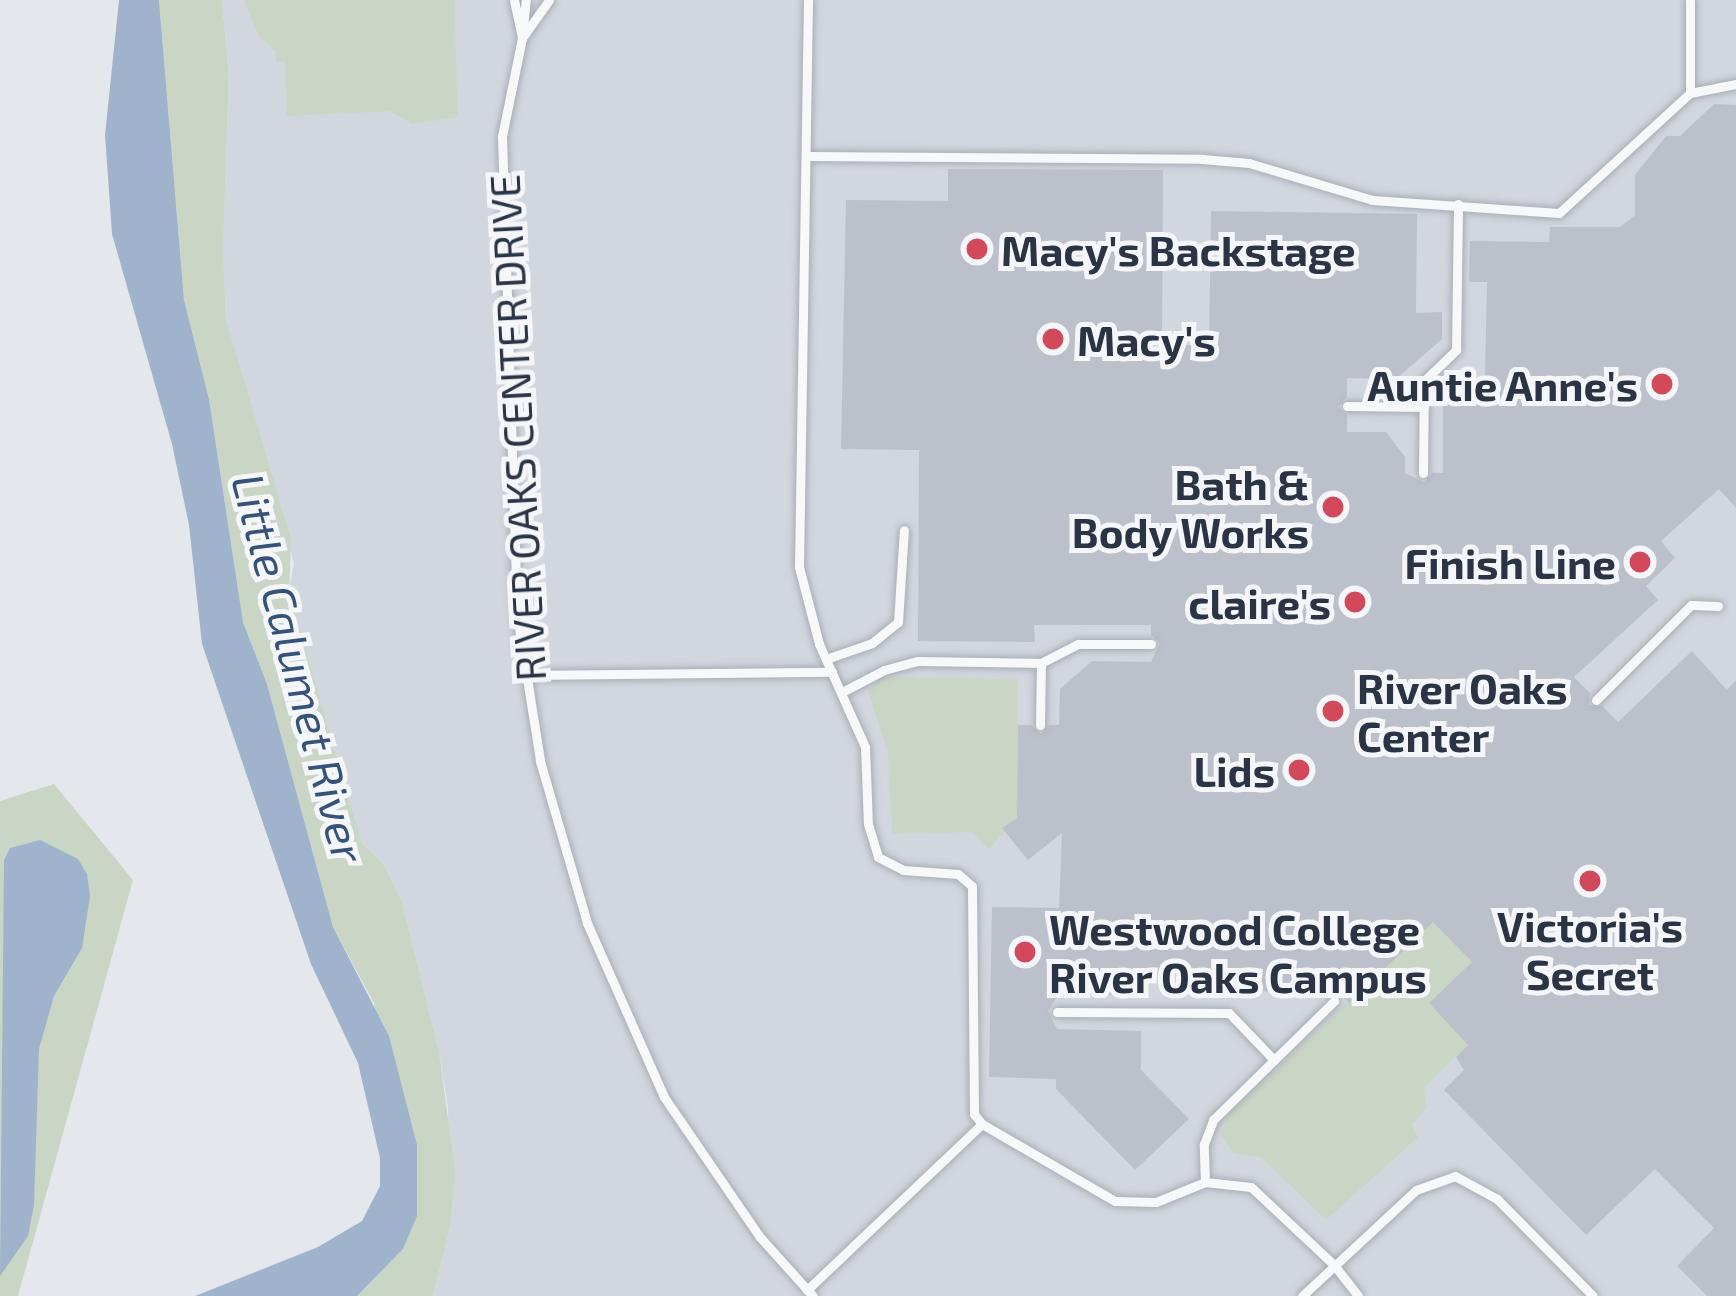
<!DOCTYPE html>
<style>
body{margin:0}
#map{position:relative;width:1736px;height:1296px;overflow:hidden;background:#e4e7ec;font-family:"Exo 2",sans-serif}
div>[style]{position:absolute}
.built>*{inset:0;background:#d2d6de}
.green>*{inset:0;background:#c9d6c5}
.water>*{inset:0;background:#9fb4cc}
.building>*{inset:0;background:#bbc0ca}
.roads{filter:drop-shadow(0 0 3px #a9aeb7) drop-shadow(0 0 3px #a9aeb7)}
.lane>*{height:9px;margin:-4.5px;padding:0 4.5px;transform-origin:4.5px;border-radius:4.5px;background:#f7f8fa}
.dots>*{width:33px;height:33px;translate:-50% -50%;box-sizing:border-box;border:6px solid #f4f6f9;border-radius:50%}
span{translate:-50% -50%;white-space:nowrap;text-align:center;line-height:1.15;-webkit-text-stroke:10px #f4f6f9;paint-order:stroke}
.poi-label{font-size:42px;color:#2b3445;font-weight:700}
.left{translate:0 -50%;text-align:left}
.right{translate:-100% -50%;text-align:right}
.street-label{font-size:42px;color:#2b3445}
.water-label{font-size:45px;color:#34527a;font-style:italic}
</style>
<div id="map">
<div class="built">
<i style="clip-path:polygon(222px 0,1736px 0,1736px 1296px,433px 1296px,450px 1229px,448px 1108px,439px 1052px,402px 902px,384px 864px,362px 843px,289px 592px,294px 563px,226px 320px,223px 250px,229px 76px)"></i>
</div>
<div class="green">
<i style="clip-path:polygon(159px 0,222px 0,229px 76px,223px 250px,226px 320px,291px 539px,289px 592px,362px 843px,384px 864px,402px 902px,439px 1052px,455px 1172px,450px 1229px,433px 1296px,357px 1296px,403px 1249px,374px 1003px,333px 927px,267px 684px,243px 622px,209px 399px,184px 300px)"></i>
<i style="clip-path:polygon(244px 0,454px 0,458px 117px,412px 124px,390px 111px,287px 116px,285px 61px,276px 62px,276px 52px,259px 36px)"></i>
<i style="clip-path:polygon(880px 677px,1018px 679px,1017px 818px,989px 849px,972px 832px,892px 834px,888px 753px,868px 691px)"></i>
<i style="clip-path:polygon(54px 784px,133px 880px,18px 1296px,0 1296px,0 801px)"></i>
<i style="clip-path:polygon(1433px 922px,1472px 962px,1468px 1045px,1424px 1088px,1427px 1108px,1412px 1124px,1418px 1137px,1326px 1220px,1262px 1158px,1233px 1153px,1221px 1135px,1230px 1112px)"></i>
</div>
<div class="water">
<i style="clip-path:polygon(119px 0,159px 0,184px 300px,209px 399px,243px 622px,267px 684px,333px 927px,389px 1036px,417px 1145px,417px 1216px,403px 1249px,357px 1296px,195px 1296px,318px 1247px,362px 1221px,380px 1186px,380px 1158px,358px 1063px,311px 964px,202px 644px,189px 525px,172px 444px,112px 234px,105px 135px)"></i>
<i style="clip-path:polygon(40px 840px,78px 859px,87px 874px,90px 896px,82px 948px,54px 996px,39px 1049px,34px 1205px,28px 1236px,0 1276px,4px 860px,10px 848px)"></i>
</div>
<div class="building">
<i style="clip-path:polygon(1714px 104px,1736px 105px,1736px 508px,1719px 489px,1661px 541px,1675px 558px,1646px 586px,1658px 600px,1574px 677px,1590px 693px,1589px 705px,1602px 706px,1618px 722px,1692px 651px,1727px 690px,1736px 680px,1736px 1296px,1707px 1296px,1677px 1266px,1714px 1228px,1655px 1169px,1586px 1235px,1444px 1090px,1464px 1070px,1456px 1057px,1468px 1045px,1429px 1003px,1472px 962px,1433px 922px,1349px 1003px,1325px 976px,1305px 993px,1255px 991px,1255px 975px,1120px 975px,1119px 995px,1058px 995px,1048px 1011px,1057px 1029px,1141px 1031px,1141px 1070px,1189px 1119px,1135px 1170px,1056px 1089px,1056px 1079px,989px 1077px,992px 907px,1059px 908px,1062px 833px,1028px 860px,1002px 828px,1017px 818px,1018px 725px,1031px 725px,1041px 734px,1049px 725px,1059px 725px,1060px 689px,1092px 661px,1151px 662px,1160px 643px,1151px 635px,1151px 625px,1034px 625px,1035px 642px,918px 641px,919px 450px,841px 449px,846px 200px,948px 201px,948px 169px,1163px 170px,1162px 344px,1209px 346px,1211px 211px,1417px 214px,1416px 313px,1442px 312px,1442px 339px,1396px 379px,1347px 378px,1347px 397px,1338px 407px,1347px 415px,1347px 432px,1386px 432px,1405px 457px,1405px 473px,1424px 482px,1432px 473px,1443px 473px,1443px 392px,1462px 377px,1485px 378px,1487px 282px,1469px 282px,1470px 241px,1549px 242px,1550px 227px,1620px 227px,1635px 215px,1635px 175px,1666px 136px,1680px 136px)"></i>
</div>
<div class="roads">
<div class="lane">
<i style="left:514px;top:0;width:39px;rotate:78deg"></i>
<i style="left:549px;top:0;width:47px;rotate:125.4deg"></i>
<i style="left:522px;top:38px;width:100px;rotate:101.5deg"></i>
<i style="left:502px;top:136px;width:479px;rotate:88.2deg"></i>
<i style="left:517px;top:615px;width:148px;rotate:81deg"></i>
<i style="left:540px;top:761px;width:169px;rotate:73.8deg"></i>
<i style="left:587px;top:923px;width:190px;rotate:66.1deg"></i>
<i style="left:664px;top:1097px;width:170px;rotate:55.6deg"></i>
<i style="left:760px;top:1237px;width:79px;rotate:48.1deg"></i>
<i style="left:808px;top:0;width:567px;rotate:90.91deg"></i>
<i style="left:799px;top:567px;width:80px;rotate:75.4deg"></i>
<i style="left:819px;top:644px;width:113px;rotate:65.9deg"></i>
<i style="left:865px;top:747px;width:77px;rotate:87.8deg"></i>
<i style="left:868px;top:824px;width:34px;rotate:73deg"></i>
<i style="left:878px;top:857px;width:28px;rotate:27deg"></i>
<i style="left:903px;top:870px;width:55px;rotate:4.2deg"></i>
<i style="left:958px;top:874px;width:18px;rotate:41deg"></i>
<i style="left:972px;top:886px;width:228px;rotate:89.5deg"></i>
<i style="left:974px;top:1114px;width:13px;rotate:51deg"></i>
<i style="left:982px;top:1124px;width:154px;rotate:30.1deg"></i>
<i style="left:1115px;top:1201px;width:41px;rotate:1.4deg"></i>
<i style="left:1156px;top:1202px;width:53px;rotate:-22.2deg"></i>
<i style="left:1205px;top:1182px;width:46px;rotate:6.2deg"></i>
<i style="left:1251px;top:1187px;width:114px;rotate:43.2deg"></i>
<i style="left:1334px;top:1265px;width:39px;rotate:52deg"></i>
<i style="left:523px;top:27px;width:27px;rotate:-84deg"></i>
<i style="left:1690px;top:93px;width:93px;rotate:-90deg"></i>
<i style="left:806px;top:156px;width:396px;rotate:0.4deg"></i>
<i style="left:1202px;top:159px;width:47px;rotate:4.9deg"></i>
<i style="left:1249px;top:163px;width:128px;rotate:16.7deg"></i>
<i style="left:1372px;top:200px;width:187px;rotate:4deg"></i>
<i style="left:1559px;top:213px;width:178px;rotate:-42.5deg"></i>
<i style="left:1690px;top:93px;width:47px;rotate:-11.1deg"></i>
<i style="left:1347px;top:406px;width:77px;rotate:0.7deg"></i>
<i style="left:1423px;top:473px;width:92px;rotate:-89.4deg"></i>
<i style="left:1424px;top:381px;width:45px;rotate:-44.1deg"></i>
<i style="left:1456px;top:350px;width:146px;rotate:-89.2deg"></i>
<i style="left:826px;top:659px;width:49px;rotate:-19.2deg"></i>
<i style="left:872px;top:643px;width:33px;rotate:-39deg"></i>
<i style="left:898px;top:622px;width:92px;rotate:-86.3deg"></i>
<i style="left:525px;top:675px;width:307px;rotate:-0.6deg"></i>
<i style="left:842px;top:692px;width:47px;rotate:-27.6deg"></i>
<i style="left:884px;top:670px;width:35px;rotate:-15deg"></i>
<i style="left:918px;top:661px;width:123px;rotate:0.9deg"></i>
<i style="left:1041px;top:663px;width:42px;rotate:-27.2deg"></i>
<i style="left:1078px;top:644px;width:73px"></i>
<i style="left:1596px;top:700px;width:134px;rotate:-45deg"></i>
<i style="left:1691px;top:605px;width:27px;rotate:2deg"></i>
<i style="left:1040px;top:725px;width:62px;rotate:-89.1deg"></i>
<i style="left:1057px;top:1012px;width:172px;rotate:0.3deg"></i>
<i style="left:1229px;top:1013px;width:65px;rotate:46.2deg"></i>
<i style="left:1205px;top:1182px;width:38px;rotate:-92deg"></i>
<i style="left:1204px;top:1144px;width:26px;rotate:-69deg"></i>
<i style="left:1213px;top:1120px;width:170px;rotate:-44.5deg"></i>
<i style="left:807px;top:1290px;width:241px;rotate:-43.5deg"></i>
<i style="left:1302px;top:1296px;width:156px;rotate:-42.9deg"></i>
<i style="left:1416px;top:1190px;width:41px;rotate:-19.7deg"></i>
<i style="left:1455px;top:1176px;width:48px;rotate:28.7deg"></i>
<i style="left:1497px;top:1199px;width:136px;rotate:45.3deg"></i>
</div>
</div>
<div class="dots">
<i style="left:977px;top:249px;background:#d1495b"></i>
<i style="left:1053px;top:339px;background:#d1495b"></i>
<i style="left:1662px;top:384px;background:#d1495b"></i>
<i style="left:1333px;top:507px;background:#d1495b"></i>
<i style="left:1640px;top:562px;background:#d1495b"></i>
<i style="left:1355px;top:602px;background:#d1495b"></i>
<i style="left:1333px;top:711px;background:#d1495b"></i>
<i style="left:1299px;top:770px;background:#d1495b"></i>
<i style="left:1590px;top:881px;background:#d1495b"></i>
<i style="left:1025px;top:952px;background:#d1495b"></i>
</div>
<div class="poi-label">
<span class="left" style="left:1001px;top:249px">Macy's Backstage</span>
<span class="left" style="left:1077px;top:339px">Macy's</span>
<span class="right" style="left:1638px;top:384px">Auntie Anne's</span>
<span class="right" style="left:1309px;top:507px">Bath &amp;<br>Body Works</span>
<span class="right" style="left:1616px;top:562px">Finish Line</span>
<span class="right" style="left:1331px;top:602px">claire's</span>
<span class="left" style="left:1357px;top:711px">River Oaks<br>Center</span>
<span class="right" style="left:1275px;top:770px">Lids</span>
<span style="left:1590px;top:949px">Victoria's<br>Secret</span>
<span class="left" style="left:1049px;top:952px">Westwood College<br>River Oaks Campus</span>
</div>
<div class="street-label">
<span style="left:516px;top:428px;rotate:-93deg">RIVER OAKS CENTER DRIVE</span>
</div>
<div class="water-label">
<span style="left:299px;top:668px;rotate:75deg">Little Calumet River</span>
</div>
</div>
